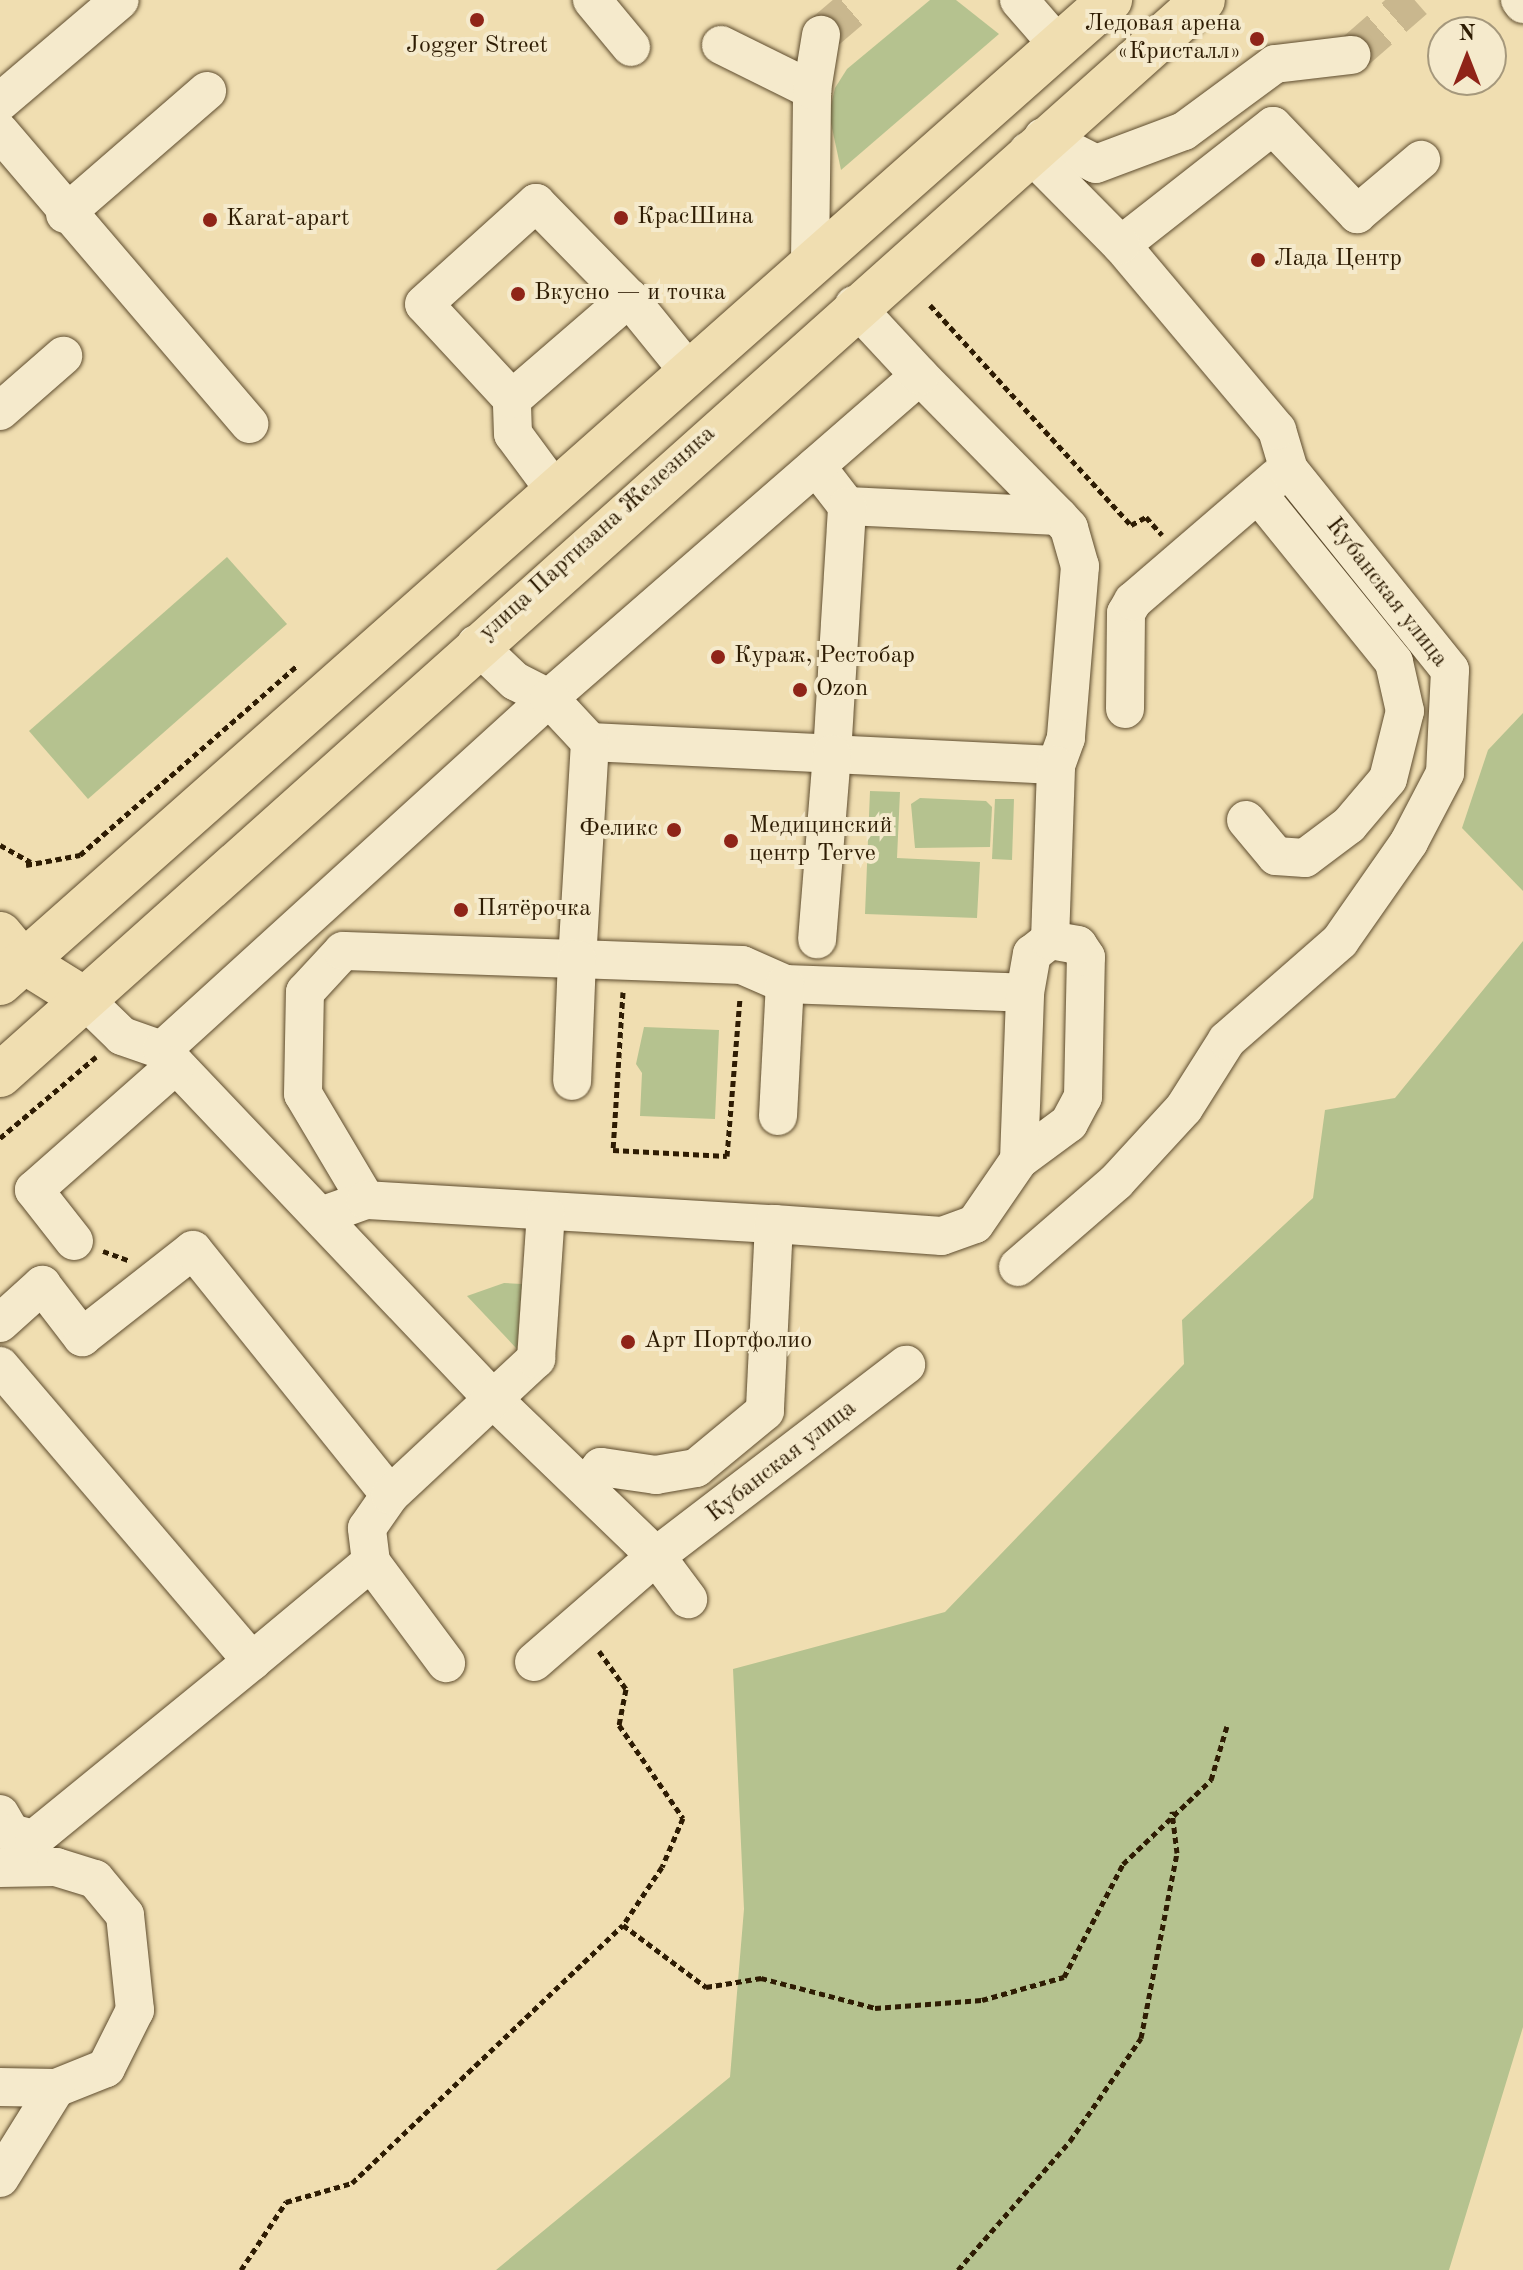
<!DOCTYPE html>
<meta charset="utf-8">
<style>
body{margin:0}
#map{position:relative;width:1523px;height:2270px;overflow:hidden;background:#f0deb1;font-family:"Old Standard TT",serif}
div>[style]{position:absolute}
.green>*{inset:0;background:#b5c28f}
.minor-tunnel>*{height:38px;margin-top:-19px;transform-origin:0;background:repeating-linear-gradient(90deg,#c9b78e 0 38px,transparent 0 57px)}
.path>*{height:5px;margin-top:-2.5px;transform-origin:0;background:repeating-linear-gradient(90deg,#2e1c03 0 6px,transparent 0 10px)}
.roads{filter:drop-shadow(0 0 2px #5e4c2e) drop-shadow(0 0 2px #5e4c2e)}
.minor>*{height:38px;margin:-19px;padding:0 19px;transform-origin:19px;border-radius:19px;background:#f5eacc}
.major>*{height:44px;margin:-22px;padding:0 22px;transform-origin:22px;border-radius:22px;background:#f0deb1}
.dots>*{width:22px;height:22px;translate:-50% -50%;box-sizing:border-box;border:4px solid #f5eacc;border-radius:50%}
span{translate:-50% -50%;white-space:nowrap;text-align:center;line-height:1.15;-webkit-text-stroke:8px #f5eacc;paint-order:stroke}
.poi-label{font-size:24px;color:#2e1c03}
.right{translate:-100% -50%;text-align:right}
.left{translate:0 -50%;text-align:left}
.street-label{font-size:24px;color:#2e1c03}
.north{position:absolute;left:1427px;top:16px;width:80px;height:80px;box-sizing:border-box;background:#f5eacc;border:2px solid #a5987c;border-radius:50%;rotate:0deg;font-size:22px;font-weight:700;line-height:32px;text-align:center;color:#2e1c03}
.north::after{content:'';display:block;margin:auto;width:28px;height:36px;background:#8f2418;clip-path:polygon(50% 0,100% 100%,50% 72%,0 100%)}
</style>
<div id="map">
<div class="green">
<i style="clip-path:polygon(930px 0,956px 0,999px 34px,841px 170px,829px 114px,835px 88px,847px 69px)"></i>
<i style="clip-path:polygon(227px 557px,287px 624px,88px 799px,29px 731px)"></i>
<i style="clip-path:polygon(1523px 713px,1523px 891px,1462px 828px,1488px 750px)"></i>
<i style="clip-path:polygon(870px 791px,900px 792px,897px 858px,980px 862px,977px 918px,865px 914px)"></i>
<i style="clip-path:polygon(920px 798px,986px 801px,992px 807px,990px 847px,915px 848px,911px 804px)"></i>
<i style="clip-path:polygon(995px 799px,1014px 799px,1012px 860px,992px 859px)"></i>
<i style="clip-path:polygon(1523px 941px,1523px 2027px,1449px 2270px,496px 2270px,730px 2077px,744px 1909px,733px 1669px,945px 1612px,1184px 1364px,1182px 1320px,1313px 1198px,1325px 1110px,1395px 1098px)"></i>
<i style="clip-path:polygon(644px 1027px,719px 1030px,715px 1119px,640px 1116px,642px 1073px,636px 1064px)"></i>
<i style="clip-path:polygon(504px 1283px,522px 1284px,517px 1349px,467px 1296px)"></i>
</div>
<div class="minor-tunnel">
<i style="left:821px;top:35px;width:54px;rotate:-40.5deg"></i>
<i style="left:1351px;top:55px;width:84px;rotate:-41.1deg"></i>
</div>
<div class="path">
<i style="left:930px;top:305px;width:298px;rotate:47.6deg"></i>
<i style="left:1131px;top:525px;width:17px;rotate:-28deg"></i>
<i style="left:1146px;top:517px;width:24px;rotate:48deg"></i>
<i style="left:0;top:845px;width:35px;rotate:29deg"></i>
<i style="left:26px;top:865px;width:55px;rotate:-10.5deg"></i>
<i style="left:80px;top:855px;width:288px;rotate:-41.1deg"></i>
<i style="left:623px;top:992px;width:158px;rotate:93.6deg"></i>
<i style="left:613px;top:1150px;width:114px;rotate:3deg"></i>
<i style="left:727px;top:1156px;width:159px;rotate:-85.3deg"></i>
<i style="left:0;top:1138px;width:126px;rotate:-40.2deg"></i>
<i style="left:103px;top:1251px;width:27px;rotate:20deg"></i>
<i style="left:599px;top:1651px;width:47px;rotate:54.6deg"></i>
<i style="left:626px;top:1689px;width:37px;rotate:101deg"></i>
<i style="left:619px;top:1725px;width:113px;rotate:55.5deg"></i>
<i style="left:683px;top:1818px;width:53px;rotate:113.2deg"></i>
<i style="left:662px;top:1867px;width:70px;rotate:123.9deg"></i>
<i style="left:241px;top:2270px;width:82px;rotate:-56.5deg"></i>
<i style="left:286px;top:2202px;width:69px;rotate:-16.1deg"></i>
<i style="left:352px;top:2183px;width:374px;rotate:-43.6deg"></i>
<i style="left:623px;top:1925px;width:104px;rotate:36.8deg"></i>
<i style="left:706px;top:1987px;width:56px;rotate:-9.3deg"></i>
<i style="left:761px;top:1978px;width:118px;rotate:14.7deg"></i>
<i style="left:875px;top:2008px;width:107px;rotate:-4.3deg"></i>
<i style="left:982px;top:2000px;width:85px;rotate:-15.7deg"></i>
<i style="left:1064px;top:1977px;width:127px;rotate:-62.4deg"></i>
<i style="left:1123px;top:1864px;width:122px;rotate:-43.7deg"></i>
<i style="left:1211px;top:1780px;width:56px;rotate:-73.5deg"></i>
<i style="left:958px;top:2270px;width:171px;rotate:-49deg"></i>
<i style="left:1070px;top:2141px;width:125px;rotate:-55.4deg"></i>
<i style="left:1141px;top:2038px;width:188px;rotate:-79deg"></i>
<i style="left:1177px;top:1853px;width:42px;rotate:-96.8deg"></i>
</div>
<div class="roads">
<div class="minor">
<i style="left:592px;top:0;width:61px;rotate:50.3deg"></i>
<i style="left:1019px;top:0;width:61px;rotate:49deg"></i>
<i style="left:1520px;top:0;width:5px;rotate:53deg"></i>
<i style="left:721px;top:45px;width:102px;rotate:26.3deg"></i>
<i style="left:0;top:102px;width:157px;rotate:-40.4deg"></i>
<i style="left:0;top:132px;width:384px;rotate:49.5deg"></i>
<i style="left:1043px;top:137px;width:59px;rotate:27deg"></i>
<i style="left:1096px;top:164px;width:94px;rotate:-20.6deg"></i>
<i style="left:1184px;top:131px;width:113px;rotate:-36.4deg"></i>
<i style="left:1275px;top:64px;width:77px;rotate:-6.8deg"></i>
<i style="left:65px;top:214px;width:188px;rotate:-40.9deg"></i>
<i style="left:1121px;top:245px;width:193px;rotate:-38.1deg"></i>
<i style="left:1273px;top:126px;width:122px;rotate:46.3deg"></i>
<i style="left:1357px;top:214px;width:84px;rotate:-40.2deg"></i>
<i style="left:810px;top:262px;width:172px;rotate:-89.3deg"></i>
<i style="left:812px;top:90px;width:56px;rotate:-80.7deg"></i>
<i style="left:920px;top:376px;width:197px;rotate:45.4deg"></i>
<i style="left:512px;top:399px;width:155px;rotate:-40.8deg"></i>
<i style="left:0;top:411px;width:84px;rotate:-41.1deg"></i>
<i style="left:816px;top:466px;width:51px;rotate:52.2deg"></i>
<i style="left:847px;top:506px;width:211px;rotate:2.7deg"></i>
<i style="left:1058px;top:516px;width:16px;rotate:47deg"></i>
<i style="left:1069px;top:528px;width:40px;rotate:74deg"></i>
<i style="left:1080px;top:566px;width:173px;rotate:94.7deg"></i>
<i style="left:1066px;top:738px;width:29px;rotate:110deg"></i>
<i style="left:1056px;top:765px;width:224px;rotate:-177.2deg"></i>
<i style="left:832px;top:754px;width:248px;rotate:-86.5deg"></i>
<i style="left:553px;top:488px;width:67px;rotate:-126.5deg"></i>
<i style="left:513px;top:434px;width:35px;rotate:-92deg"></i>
<i style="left:512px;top:399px;width:129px;rotate:-132.8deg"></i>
<i style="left:424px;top:304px;width:151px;rotate:-42deg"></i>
<i style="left:536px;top:203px;width:133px;rotate:45.6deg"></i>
<i style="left:629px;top:298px;width:97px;rotate:50.9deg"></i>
<i style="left:476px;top:644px;width:54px;rotate:43.5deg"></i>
<i style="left:515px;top:681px;width:38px;rotate:27deg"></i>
<i style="left:549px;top:698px;width:491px;rotate:-41deg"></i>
<i style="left:920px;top:376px;width:97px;rotate:-132.9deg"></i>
<i style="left:1125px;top:709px;width:96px;rotate:-89.4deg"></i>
<i style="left:1126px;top:613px;width:14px;rotate:-60deg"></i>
<i style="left:1133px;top:601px;width:189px;rotate:-40.7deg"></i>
<i style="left:590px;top:742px;width:242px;rotate:2.8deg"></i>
<i style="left:832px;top:754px;width:186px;rotate:94.6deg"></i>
<i style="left:1246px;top:820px;width:47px;rotate:50.2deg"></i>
<i style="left:1276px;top:856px;width:29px;rotate:4deg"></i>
<i style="left:1305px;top:858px;width:55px;rotate:-36.9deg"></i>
<i style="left:1349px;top:825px;width:60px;rotate:-49.7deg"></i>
<i style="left:1388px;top:779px;width:70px;rotate:-76deg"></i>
<i style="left:1405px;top:711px;width:50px;rotate:-102.7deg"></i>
<i style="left:1394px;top:662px;width:216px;rotate:-129deg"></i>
<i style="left:84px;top:999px;width:53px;rotate:44.2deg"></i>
<i style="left:122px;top:1036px;width:42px;rotate:19.3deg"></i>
<i style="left:162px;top:1050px;width:485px;rotate:46.5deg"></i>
<i style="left:496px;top:1402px;width:222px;rotate:43.9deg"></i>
<i style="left:656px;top:1556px;width:54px;rotate:53.3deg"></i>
<i style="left:162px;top:1050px;width:523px;rotate:-42.29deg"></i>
<i style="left:549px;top:698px;width:60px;rotate:47deg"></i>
<i style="left:590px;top:742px;width:217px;rotate:93.4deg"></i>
<i style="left:577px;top:959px;width:165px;rotate:2.1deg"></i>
<i style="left:742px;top:965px;width:47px;rotate:23.8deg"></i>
<i style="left:785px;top:984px;width:240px;rotate:2.1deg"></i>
<i style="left:1025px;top:993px;width:40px;rotate:-80deg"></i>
<i style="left:1032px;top:954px;width:23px;rotate:-38deg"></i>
<i style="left:1050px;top:940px;width:175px;rotate:-88deg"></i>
<i style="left:778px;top:1116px;width:132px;rotate:-87deg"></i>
<i style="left:1019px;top:1160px;width:62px;rotate:-36.5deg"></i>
<i style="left:1069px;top:1123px;width:30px;rotate:-62deg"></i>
<i style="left:1083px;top:1097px;width:140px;rotate:-88.8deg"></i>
<i style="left:1086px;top:957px;width:14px;rotate:-124deg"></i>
<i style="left:1078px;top:945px;width:28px;rotate:-170deg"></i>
<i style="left:366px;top:1200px;width:123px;rotate:-120.7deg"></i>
<i style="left:303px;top:1094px;width:102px;rotate:-88.9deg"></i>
<i style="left:305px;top:992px;width:56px;rotate:-47.2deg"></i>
<i style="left:343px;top:951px;width:234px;rotate:2deg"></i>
<i style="left:577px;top:959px;width:122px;rotate:92.3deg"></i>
<i style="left:321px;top:1216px;width:48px;rotate:-19.6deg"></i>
<i style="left:366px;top:1200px;width:409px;rotate:3.4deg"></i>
<i style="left:774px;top:1224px;width:187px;rotate:92.8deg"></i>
<i style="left:765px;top:1411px;width:89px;rotate:140.4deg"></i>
<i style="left:696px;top:1468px;width:41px;rotate:170.1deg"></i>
<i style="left:656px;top:1475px;width:56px;rotate:-171.7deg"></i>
<i style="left:601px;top:1467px;width:23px;rotate:130deg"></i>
<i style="left:774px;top:1224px;width:168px;rotate:4.1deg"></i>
<i style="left:942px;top:1236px;width:35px;rotate:-20deg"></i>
<i style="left:975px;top:1224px;width:78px;rotate:-55.5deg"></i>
<i style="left:1019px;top:1160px;width:167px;rotate:-87.9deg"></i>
<i style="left:74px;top:1241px;width:65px;rotate:-128.1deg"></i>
<i style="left:34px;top:1190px;width:189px;rotate:-41.4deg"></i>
<i style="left:1018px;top:1267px;width:130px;rotate:-40.9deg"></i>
<i style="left:1116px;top:1182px;width:100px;rotate:-47.4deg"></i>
<i style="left:1184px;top:1108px;width:80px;rotate:-57.7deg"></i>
<i style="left:1227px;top:1040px;width:150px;rotate:-41.2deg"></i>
<i style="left:1340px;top:941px;width:121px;rotate:-55.1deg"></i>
<i style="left:1409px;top:842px;width:78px;rotate:-62.4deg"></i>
<i style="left:1445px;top:773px;width:103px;rotate:-87.2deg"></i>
<i style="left:1450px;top:670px;width:257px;rotate:-128.8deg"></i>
<i style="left:1289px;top:470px;width:42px;rotate:-106.7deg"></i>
<i style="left:1277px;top:430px;width:242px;rotate:-130.1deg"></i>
<i style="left:1121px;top:245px;width:132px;rotate:-134.7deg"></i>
<i style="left:0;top:1323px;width:57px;rotate:-42.1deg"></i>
<i style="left:42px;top:1285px;width:66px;rotate:52.4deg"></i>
<i style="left:82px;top:1337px;width:141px;rotate:-38.1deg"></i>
<i style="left:193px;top:1250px;width:314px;rotate:51.2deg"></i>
<i style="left:0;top:1366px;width:388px;rotate:49.5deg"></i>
<i style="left:252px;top:1661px;width:155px;rotate:-39.8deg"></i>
<i style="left:371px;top:1562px;width:34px;rotate:-97deg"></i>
<i style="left:367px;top:1528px;width:40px;rotate:-55.1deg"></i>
<i style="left:390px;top:1495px;width:200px;rotate:-43deg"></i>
<i style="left:536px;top:1359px;width:145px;rotate:-86.1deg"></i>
<i style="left:371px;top:1562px;width:126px;rotate:53.4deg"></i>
<i style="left:534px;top:1662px;width:162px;rotate:-41deg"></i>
<i style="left:656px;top:1556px;width:315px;rotate:-37.4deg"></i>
<i style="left:0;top:1814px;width:22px;rotate:60deg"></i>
<i style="left:11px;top:1833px;width:24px;rotate:15deg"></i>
<i style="left:34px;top:1839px;width:281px;rotate:-39.2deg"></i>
<i style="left:0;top:1868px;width:56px;rotate:-1deg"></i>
<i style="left:56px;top:1867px;width:41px;rotate:17.1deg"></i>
<i style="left:95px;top:1879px;width:47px;rotate:50.2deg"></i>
<i style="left:125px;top:1915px;width:96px;rotate:84deg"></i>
<i style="left:135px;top:2010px;width:65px;rotate:116.6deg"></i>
<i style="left:106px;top:2068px;width:54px;rotate:158.2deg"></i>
<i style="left:56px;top:2088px;width:56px;rotate:-179deg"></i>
<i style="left:0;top:2178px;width:106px;rotate:-58.1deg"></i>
</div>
<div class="major">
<i style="left:0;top:934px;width:35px;rotate:50deg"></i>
<i style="left:23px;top:961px;width:72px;rotate:31.9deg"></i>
<i style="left:0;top:983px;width:1483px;rotate:-41.53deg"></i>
<i style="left:0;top:1075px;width:1613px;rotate:-41.78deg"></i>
</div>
</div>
<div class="dots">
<i style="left:477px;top:20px;background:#8f2418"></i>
<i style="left:1257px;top:39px;background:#8f2418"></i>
<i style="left:621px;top:218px;background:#8f2418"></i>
<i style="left:210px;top:220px;background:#8f2418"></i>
<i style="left:1258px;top:260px;background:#8f2418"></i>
<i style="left:518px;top:294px;background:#8f2418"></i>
<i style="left:718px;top:657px;background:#8f2418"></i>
<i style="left:800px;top:690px;background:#8f2418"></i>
<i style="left:674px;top:830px;background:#8f2418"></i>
<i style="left:731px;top:841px;background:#8f2418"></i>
<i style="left:461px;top:910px;background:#8f2418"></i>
<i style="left:628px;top:1342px;background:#8f2418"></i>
</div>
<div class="poi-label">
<span class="right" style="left:1241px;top:39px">Ледовая арена<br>«Кристалл»</span>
<span style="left:477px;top:47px">Jogger Street</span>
<span class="left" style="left:637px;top:218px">КрасШина</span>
<span class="left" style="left:226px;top:220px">Karat-apart</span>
<span class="left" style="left:1274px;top:260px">Лада Центр</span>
<span class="left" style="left:534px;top:294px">Вкусно — и точка</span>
<span class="left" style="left:734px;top:657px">Кураж, Рестобар</span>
<span class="left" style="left:816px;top:690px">Ozon</span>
<span class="left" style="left:749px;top:841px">Медицинский<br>центр Terve</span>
<span class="right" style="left:658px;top:830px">Феликс</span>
<span class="left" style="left:477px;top:910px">Пятёрочка</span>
<span class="left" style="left:644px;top:1342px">Арт Портфолио</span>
</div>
<div class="street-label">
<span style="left:598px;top:534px;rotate:-42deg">улица Партизана Железняка</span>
<span style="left:1386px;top:593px;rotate:52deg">Кубанская улица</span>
<span style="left:782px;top:1462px;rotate:-38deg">Кубанская улица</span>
</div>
<div class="north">N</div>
</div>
